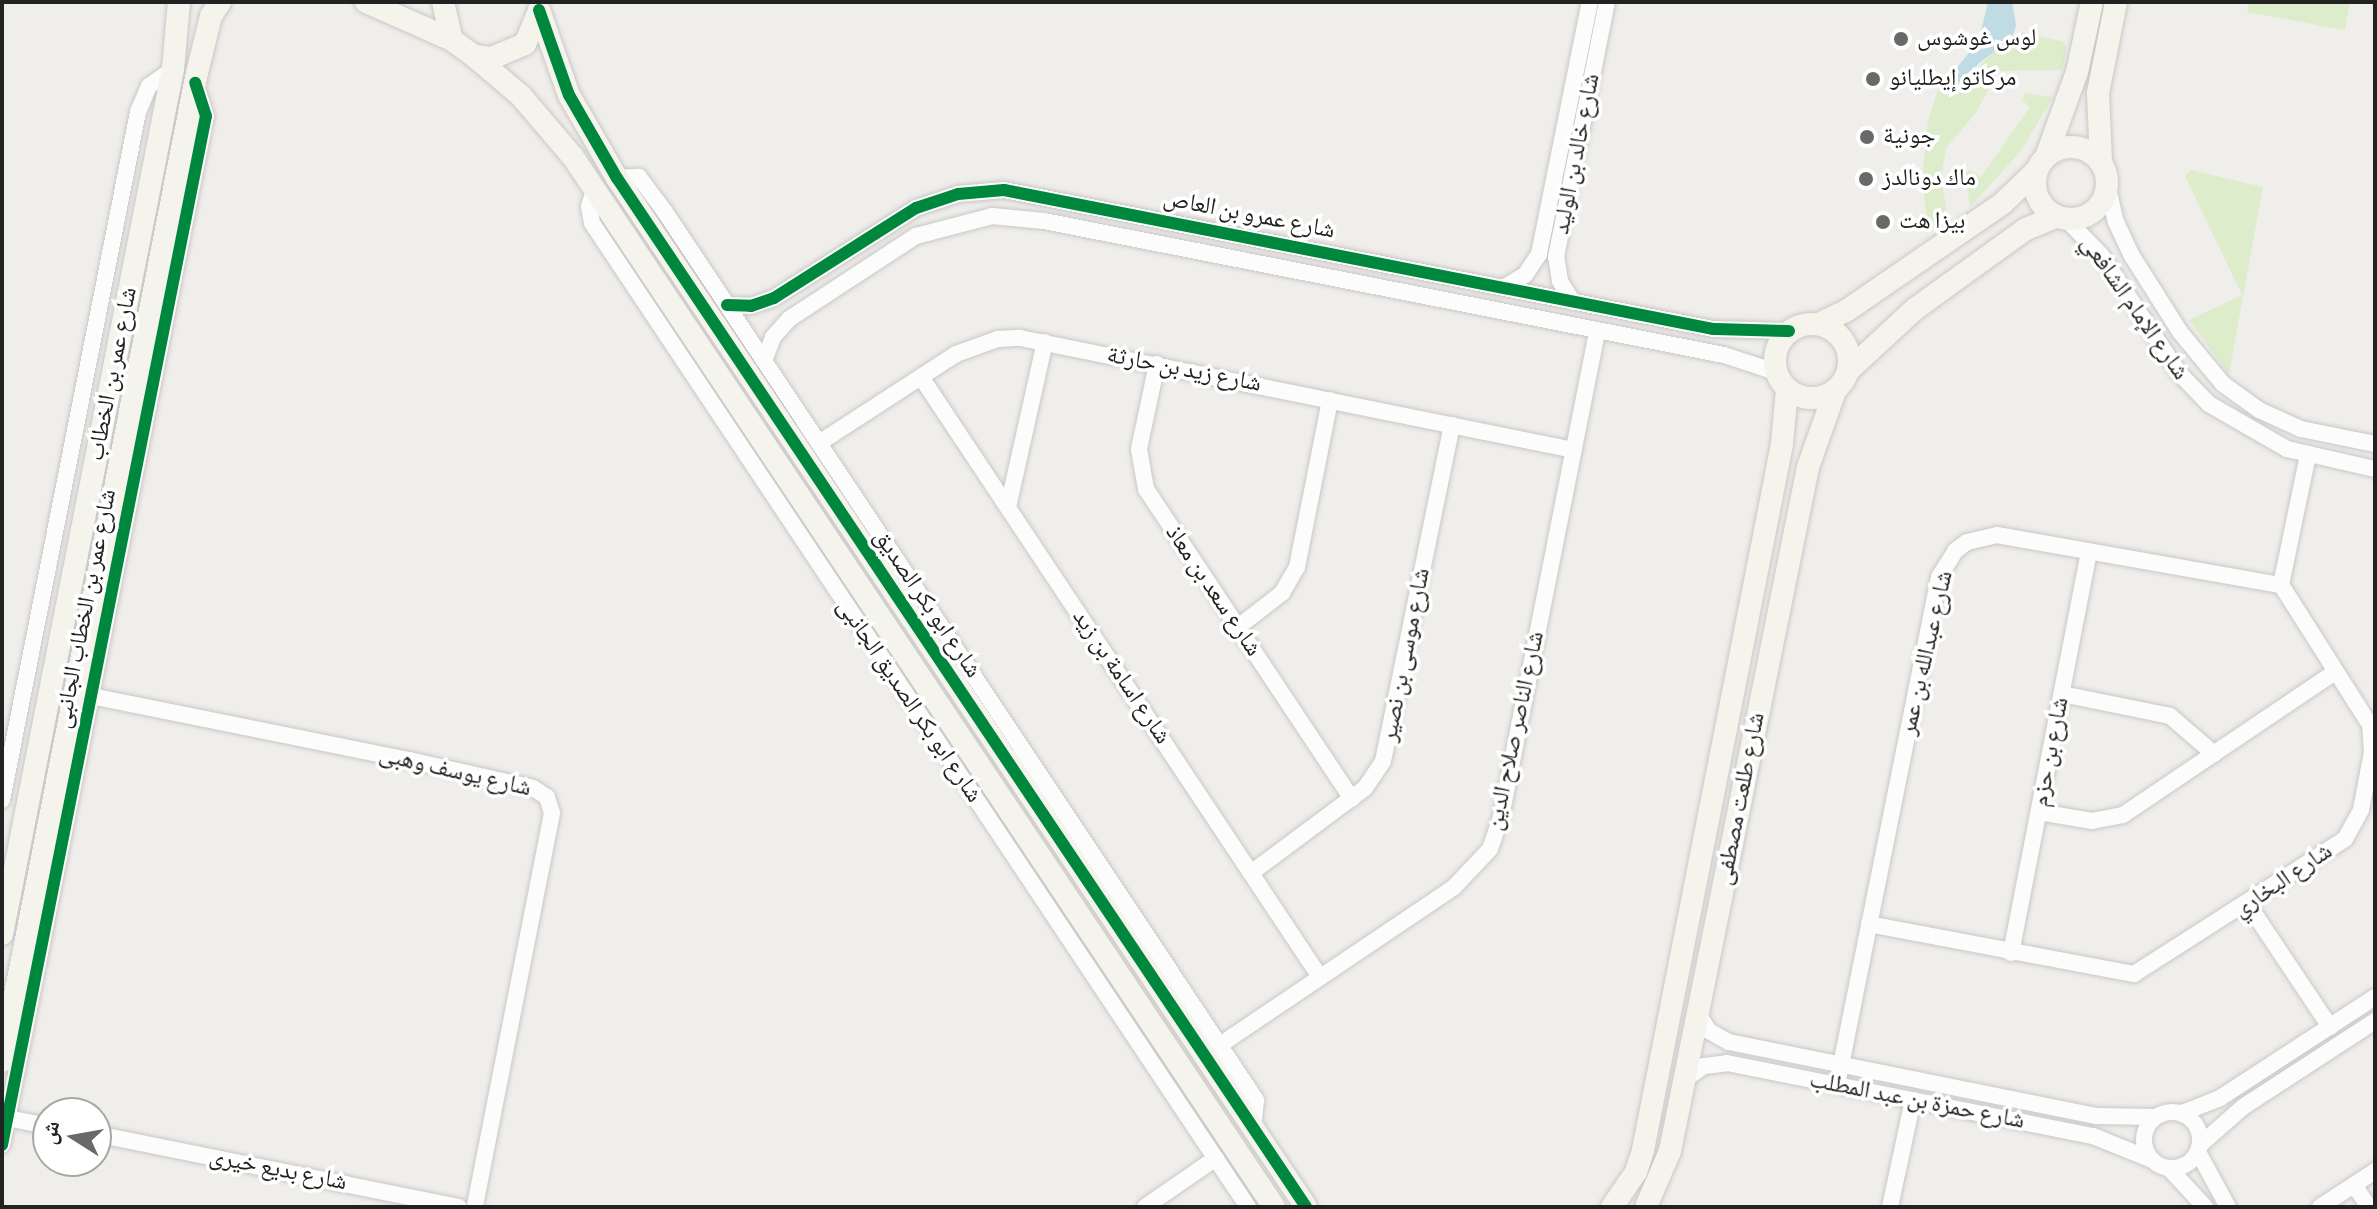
<!DOCTYPE html>
<meta charset="utf-8">
<style>
body{margin:0}
#map{position:relative;width:2377px;height:1209px;overflow:hidden;background:#f0eeeb;font-family:"Alegreya Sans","Noto Naskh Arabic",sans-serif}
div>[style]{position:absolute}
.grass>*{inset:0;background:#ddeccb}
.water>*{inset:0;background:#bfdbe3}
.roads{filter:drop-shadow(0 0 2px #c9c8c7) drop-shadow(0 0 2px #c9c8c7)}
.street>*{height:16px;margin:-8px;padding:0 8px;transform-origin:8px;border-radius:8px;background:#fdfcfc}
.street>.ring{margin:-8px;padding:0;box-sizing:content-box;background:none;border:16px solid #fdfcfc;border-radius:50%}
.secondary>*{height:22px;margin:-11px;padding:0 11px;transform-origin:11px;border-radius:11px;background:#f4f4ed}
.secondary>.ring{margin:-11px;padding:0;box-sizing:content-box;background:none;border:22px solid #f4f4ed;border-radius:50%}
.cycleway>*{height:12px;margin:-6px;padding:0 6px;transform-origin:6px;border-radius:6px;background:#00873e}
.dots>*{width:22px;height:22px;translate:-50% -50%;box-sizing:border-box;border:4px solid #fff;border-radius:50%}
span{translate:-50% -50%;white-space:nowrap;text-align:center;line-height:1.15;-webkit-text-stroke:7px #fff;paint-order:stroke}
.poi-label{font-size:24px;color:#222}
.left{translate:0 -50%;text-align:left}
.street-label{font-size:24px;color:#222}
.frame{position:absolute;inset:0;border:4px solid #222;pointer-events:none}
.north{position:absolute;left:32px;top:1097px;width:80px;height:80px;box-sizing:border-box;background:#fff;border:2px solid #a7a7a7;border-radius:50%;rotate:281deg;font-size:22px;font-weight:700;line-height:32px;text-align:center;color:#222}
.north::after{content:'';display:block;margin:auto;width:28px;height:36px;background:#6a6968;clip-path:polygon(50% 0,100% 100%,50% 72%,0 100%)}
</style>
<div id="map">
<div class="grass">
<i style="clip-path:polygon(2249px 2px,2350px 2px,2345px 30px,2247px 12px)"></i>
<i style="clip-path:polygon(2020px 32px,2064px 42px,2067px 50px,2062px 70px,1998px 71px,1976px 113px,1946px 148px,1941px 178px,1948px 217px,1943px 228px,1934px 229px,1927px 218px,1922px 181px,1928px 120px,1942px 78px,1970px 76px,1991px 54px,2017px 40px)"></i>
<i style="clip-path:polygon(2025px 93px,2053px 97px,2021px 151px,1970px 207px,1965px 174px,1969px 170px,1981px 177px,2030px 107px,2022px 100px)"></i>
<i style="clip-path:polygon(2191px 170px,2263px 187px,2229px 374px,2189px 320px,2242px 295px,2185px 176px)"></i>
</div>
<div class="water">
<i style="clip-path:polygon(1988px 2px,2012px 2px,2016px 25px,2012px 39px,1979px 63px,1964px 81px,1944px 84px,1979px 40px)"></i>
</div>
<div class="roads">
<div class="street">
<i style="left:617px;top:178px;width:22px;rotate:-3deg"></i>
<i style="left:639px;top:177px;width:44px;rotate:53.4deg"></i>
<i style="left:665px;top:212px;width:1067px;rotate:56.35deg"></i>
<i style="left:1256px;top:1100px;width:28px;rotate:96deg"></i>
<i style="left:2107px;top:184px;width:39px;rotate:77deg"></i>
<i style="left:2116px;top:222px;width:38px;rotate:65deg"></i>
<i style="left:2132px;top:256px;width:90px;rotate:57.7deg"></i>
<i style="left:2180px;top:332px;width:67px;rotate:50.4deg"></i>
<i style="left:2223px;top:384px;width:44px;rotate:35.8deg"></i>
<i style="left:2259px;top:410px;width:46px;rotate:24.3deg"></i>
<i style="left:2301px;top:429px;width:76px;rotate:11.5deg"></i>
<i style="left:594px;top:190px;width:17px;rotate:107deg"></i>
<i style="left:589px;top:206px;width:17px;rotate:80deg"></i>
<i style="left:592px;top:223px;width:1183px;rotate:56.31deg"></i>
<i style="left:2067px;top:220px;width:49px;rotate:45.8deg"></i>
<i style="left:2101px;top:255px;width:141px;rotate:56.5deg"></i>
<i style="left:2179px;top:373px;width:43px;rotate:45.9deg"></i>
<i style="left:2209px;top:404px;width:90px;rotate:30deg"></i>
<i style="left:2287px;top:449px;width:90px;rotate:12.8deg"></i>
<i style="left:1503px;top:288px;width:26px;rotate:-31deg"></i>
<i style="left:1525px;top:275px;width:25px;rotate:-56deg"></i>
<i style="left:1539px;top:254px;width:257px;rotate:-78.6deg"></i>
<i style="left:1573px;top:302px;width:25px;rotate:-122deg"></i>
<i style="left:1560px;top:281px;width:24px;rotate:-99deg"></i>
<i style="left:1556px;top:257px;width:260px;rotate:-78.7deg"></i>
<i style="left:727px;top:305px;width:24px;rotate:2deg"></i>
<i style="left:751px;top:306px;width:24px;rotate:-19deg"></i>
<i style="left:774px;top:298px;width:168px;rotate:-32.4deg"></i>
<i style="left:916px;top:208px;width:44px;rotate:-18.4deg"></i>
<i style="left:958px;top:194px;width:46px;rotate:-5deg"></i>
<i style="left:1004px;top:190px;width:722px;rotate:11.09deg"></i>
<i style="left:1713px;top:329px;width:76px;rotate:1.5deg"></i>
<i style="left:764px;top:361px;width:26px;rotate:-69deg"></i>
<i style="left:773px;top:337px;width:24px;rotate:-48deg"></i>
<i style="left:789px;top:319px;width:152px;rotate:-33.2deg"></i>
<i style="left:916px;top:236px;width:79px;rotate:-14.7deg"></i>
<i style="left:992px;top:216px;width:52px;rotate:5.5deg"></i>
<i style="left:1044px;top:221px;width:693px;rotate:11.15deg"></i>
<i style="left:1724px;top:355px;width:55px;rotate:18.1deg"></i>
<i style="left:1157px;top:364px;width:87px;rotate:102deg"></i>
<i style="left:1139px;top:449px;width:41px;rotate:80.1deg"></i>
<i style="left:1146px;top:489px;width:372px;rotate:56.4deg"></i>
<i style="left:921px;top:377px;width:721px;rotate:56.38deg"></i>
<i style="left:819px;top:443px;width:163px;rotate:-33deg"></i>
<i style="left:956px;top:354px;width:45px;rotate:-19.7deg"></i>
<i style="left:998px;top:339px;width:22px;rotate:-3deg"></i>
<i style="left:1020px;top:338px;width:565px;rotate:11.43deg"></i>
<i style="left:1008px;top:507px;width:169px;rotate:-77.4deg"></i>
<i style="left:1238px;top:627px;width:56px;rotate:-37.7deg"></i>
<i style="left:1282px;top:593px;width:30px;rotate:-60deg"></i>
<i style="left:1297px;top:567px;width:170px;rotate:-78.8deg"></i>
<i style="left:2062px;top:694px;width:110px;rotate:11.5deg"></i>
<i style="left:2170px;top:716px;width:58px;rotate:40.8deg"></i>
<i style="left:91px;top:696px;width:324px;rotate:11.4deg"></i>
<i style="left:409px;top:760px;width:127px;rotate:12.7deg"></i>
<i style="left:533px;top:788px;width:17px;rotate:33deg"></i>
<i style="left:547px;top:797px;width:17px;rotate:73deg"></i>
<i style="left:552px;top:813px;width:401px;rotate:101.1deg"></i>
<i style="left:2px;top:800px;width:701px;rotate:-78.82deg"></i>
<i style="left:138px;top:112px;width:28px;rotate:-67deg"></i>
<i style="left:149px;top:86px;width:29px;rotate:-35deg"></i>
<i style="left:2039px;top:812px;width:54px;rotate:9.6deg"></i>
<i style="left:2092px;top:821px;width:32px;rotate:-11deg"></i>
<i style="left:2123px;top:815px;width:256px;rotate:-34deg"></i>
<i style="left:1251px;top:873px;width:142px;rotate:-36.7deg"></i>
<i style="left:1365px;top:788px;width:32px;rotate:-56deg"></i>
<i style="left:1383px;top:761px;width:343px;rotate:-78.4deg"></i>
<i style="left:2248px;top:904px;width:148px;rotate:56.3deg"></i>
<i style="left:1869px;top:924px;width:270px;rotate:10.7deg"></i>
<i style="left:2134px;top:974px;width:250px;rotate:-32.6deg"></i>
<i style="left:2345px;top:839px;width:33px;rotate:-61deg"></i>
<i style="left:2361px;top:810px;width:59px;rotate:-79.3deg"></i>
<i style="left:2372px;top:752px;width:27px;rotate:-94deg"></i>
<i style="left:2370px;top:725px;width:166px;rotate:-122.4deg"></i>
<i style="left:2281px;top:585px;width:133px;rotate:-78.3deg"></i>
<i style="left:2011px;top:953px;width:409px;rotate:-79deg"></i>
<i style="left:1697px;top:1013px;width:22px;rotate:56deg"></i>
<i style="left:1709px;top:1031px;width:23px;rotate:29deg"></i>
<i style="left:1729px;top:1042px;width:375px;rotate:11.4deg"></i>
<i style="left:2097px;top:1116px;width:58px;rotate:1deg"></i>
<i style="left:1220px;top:1045px;width:282px;rotate:-34deg"></i>
<i style="left:1454px;top:887px;width:52px;rotate:-46.5deg"></i>
<i style="left:1490px;top:849px;width:34px;rotate:-71deg"></i>
<i style="left:1501px;top:817px;width:495px;rotate:-78.8deg"></i>
<i style="left:1684px;top:1080px;width:24px;rotate:-35deg"></i>
<i style="left:1704px;top:1066px;width:23px;rotate:-7deg"></i>
<i style="left:1727px;top:1063px;width:373px;rotate:11.3deg"></i>
<i style="left:2093px;top:1136px;width:61px;rotate:22deg"></i>
<i style="left:1837px;top:1085px;width:518px;rotate:-78.65deg"></i>
<i style="left:1939px;top:577px;width:31px;rotate:-58deg"></i>
<i style="left:1955px;top:551px;width:15px;rotate:-37deg"></i>
<i style="left:1967px;top:542px;width:31px;rotate:-13deg"></i>
<i style="left:1997px;top:535px;width:288px;rotate:10deg"></i>
<i class="ring" style="left:2144px;top:1112px;width:40px;height:40px"></i>
<i style="left:2182px;top:1113px;width:41px;rotate:-21.5deg"></i>
<i style="left:2220px;top:1098px;width:185px;rotate:-33.1deg"></i>
<i style="left:2px;top:1117px;width:47px;rotate:11.1deg"></i>
<i style="left:96px;top:1134px;width:370px;rotate:11.4deg"></i>
<i style="left:2201px;top:1144px;width:56px;rotate:-41.4deg"></i>
<i style="left:2243px;top:1107px;width:158px;rotate:-33.1deg"></i>
<i style="left:2px;top:1145px;width:1049px;rotate:-78.79deg"></i>
<i style="left:206px;top:116px;width:35px;rotate:-108deg"></i>
<i style="left:2198px;top:1152px;width:63px;rotate:61.4deg"></i>
<i style="left:2169px;top:1168px;width:53px;rotate:47.3deg"></i>
<i style="left:2354px;top:1185px;width:27px;rotate:56deg"></i>
<i style="left:1145px;top:1207px;width:86px;rotate:-34.6deg"></i>
<i style="left:1890px;top:1207px;width:109px;rotate:-77.9deg"></i>
<i style="left:2320px;top:1207px;width:66px;rotate:-33.2deg"></i>
</div>
<div class="secondary">
<i style="left:366px;top:2px;width:94px;rotate:23.8deg"></i>
<i style="left:443px;top:2px;width:39px;rotate:77deg"></i>
<i style="left:452px;top:40px;width:27px;rotate:36deg"></i>
<i style="left:474px;top:56px;width:18px;rotate:6deg"></i>
<i style="left:492px;top:58px;width:36px;rotate:-23deg"></i>
<i style="left:525px;top:44px;width:36px;rotate:-67deg"></i>
<i style="left:539px;top:10px;width:90px;rotate:70.6deg"></i>
<i style="left:569px;top:95px;width:96px;rotate:60deg"></i>
<i style="left:617px;top:178px;width:1238px;rotate:56.19deg"></i>
<i style="left:474px;top:56px;width:62px;rotate:40.4deg"></i>
<i style="left:521px;top:96px;width:80px;rotate:49.6deg"></i>
<i style="left:573px;top:157px;width:1262px;rotate:56.27deg"></i>
<i class="ring" style="left:2035px;top:147px;width:50px;height:50px"></i>
<i style="left:2046px;top:157px;width:90px;rotate:-70deg"></i>
<i style="left:2077px;top:72px;width:72px;rotate:-77.9deg"></i>
<i style="left:2101px;top:162px;width:69px;rotate:-92.5deg"></i>
<i style="left:2098px;top:93px;width:93px;rotate:-78.8deg"></i>
<i class="ring" style="left:1775px;top:324px;width:52px;height:52px"></i>
<i style="left:1819px;top:324px;width:30px;rotate:-26deg"></i>
<i style="left:1846px;top:311px;width:191px;rotate:-34.5deg"></i>
<i style="left:2003px;top:203px;width:47px;rotate:-44.1deg"></i>
<i style="left:1848px;top:371px;width:91px;rotate:-42.8deg"></i>
<i style="left:1915px;top:309px;width:137px;rotate:-35.8deg"></i>
<i style="left:2026px;top:229px;width:32px;rotate:-22deg"></i>
<i style="left:2px;top:934px;width:882px;rotate:-78.82deg"></i>
<i style="left:173px;top:69px;width:67px;rotate:-84.9deg"></i>
<i style="left:2px;top:1061px;width:1007px;rotate:-78.84deg"></i>
<i style="left:197px;top:73px;width:59px;rotate:-76.2deg"></i>
<i style="left:211px;top:16px;width:17px;rotate:-57deg"></i>
<i style="left:1612px;top:1207px;width:42px;rotate:-55.6deg"></i>
<i style="left:1636px;top:1172px;width:23px;rotate:-72deg"></i>
<i style="left:1643px;top:1150px;width:720px;rotate:-78.86deg"></i>
<i style="left:1782px;top:444px;width:55px;rotate:-84.8deg"></i>
<i style="left:1646px;top:1207px;width:61px;rotate:-66.8deg"></i>
<i style="left:1670px;top:1151px;width:698px;rotate:-78.59deg"></i>
<i style="left:1808px;top:467px;width:81px;rotate:-70.4deg"></i>
</div>
</div>
<div class="cycleway">
<i style="left:539px;top:10px;width:90px;rotate:70.6deg"></i>
<i style="left:569px;top:95px;width:96px;rotate:60deg"></i>
<i style="left:617px;top:178px;width:1238px;rotate:56.19deg"></i>
<i style="left:727px;top:305px;width:24px;rotate:2deg"></i>
<i style="left:751px;top:306px;width:24px;rotate:-19deg"></i>
<i style="left:774px;top:298px;width:168px;rotate:-32.4deg"></i>
<i style="left:916px;top:208px;width:44px;rotate:-18.4deg"></i>
<i style="left:958px;top:194px;width:46px;rotate:-5deg"></i>
<i style="left:1004px;top:190px;width:722px;rotate:11.09deg"></i>
<i style="left:1713px;top:329px;width:76px;rotate:1.5deg"></i>
<i style="left:2px;top:1145px;width:1049px;rotate:-78.79deg"></i>
<i style="left:206px;top:116px;width:35px;rotate:-108deg"></i>
</div>
<div class="dots">
<i style="left:1901px;top:39px;background:#6a6968"></i>
<i style="left:1873px;top:79px;background:#6a6968"></i>
<i style="left:1867px;top:137px;background:#6a6968"></i>
<i style="left:1866px;top:179px;background:#6a6968"></i>
<i style="left:1883px;top:222px;background:#6a6968"></i>
</div>
<div class="poi-label">
<span class="left" style="left:1917px;top:39px">لوس غوشوس</span>
<span class="left" style="left:1889px;top:79px">مركاتو إيطليانو</span>
<span class="left" style="left:1883px;top:137px">جونية</span>
<span class="left" style="left:1882px;top:179px">ماك دونالدز</span>
<span class="left" style="left:1899px;top:222px">بيزا هت</span>
</div>
<div class="street-label">
<span style="left:1577px;top:154px;rotate:-79deg">شارع خالد بن الوليد</span>
<span style="left:1249px;top:215px;rotate:11deg">شارع عمرو بن العاص</span>
<span style="left:2134px;top:308px;rotate:55deg">شارع الإمام الشافعي</span>
<span style="left:1184px;top:370px;rotate:11deg">شارع زيد بن حارثة</span>
<span style="left:113px;top:374px;rotate:-79deg">شارع عمر بن الخطاب</span>
<span style="left:1213px;top:591px;rotate:56deg">شارع سعد بن معاذ</span>
<span style="left:927px;top:604px;rotate:56deg">شارع ابو بكر الصديق</span>
<span style="left:86px;top:609px;rotate:-79deg">شارع عمر بن الخطاب الجانبى</span>
<span style="left:1927px;top:653px;rotate:-77deg">شارع عبدالله بن عمر</span>
<span style="left:1406px;top:655px;rotate:-79deg">شارع موسى بن نصير</span>
<span style="left:1121px;top:677px;rotate:56deg">شارع اسامة بن زيد</span>
<span style="left:909px;top:701px;rotate:56deg">شارع ابو بكر الصديق الجانبى</span>
<span style="left:1516px;top:731px;rotate:-78deg">شارع الناصر صلاح الدين</span>
<span style="left:2051px;top:752px;rotate:-79deg">شارع بن حزم</span>
<span style="left:455px;top:772px;rotate:13deg">شارع يوسف وهبى</span>
<span style="left:1741px;top:799px;rotate:-79deg">شارع طلعت مصطفى</span>
<span style="left:2283px;top:881px;rotate:-34deg">شارع البخاري</span>
<span style="left:1917px;top:1101px;rotate:11deg">شارع حمزة بن عبد المطلب</span>
<span style="left:278px;top:1170px;rotate:11deg">شارع بديع خيرى</span>
</div>
<div class="frame"></div>
<div class="north">ش</div>
</div>
